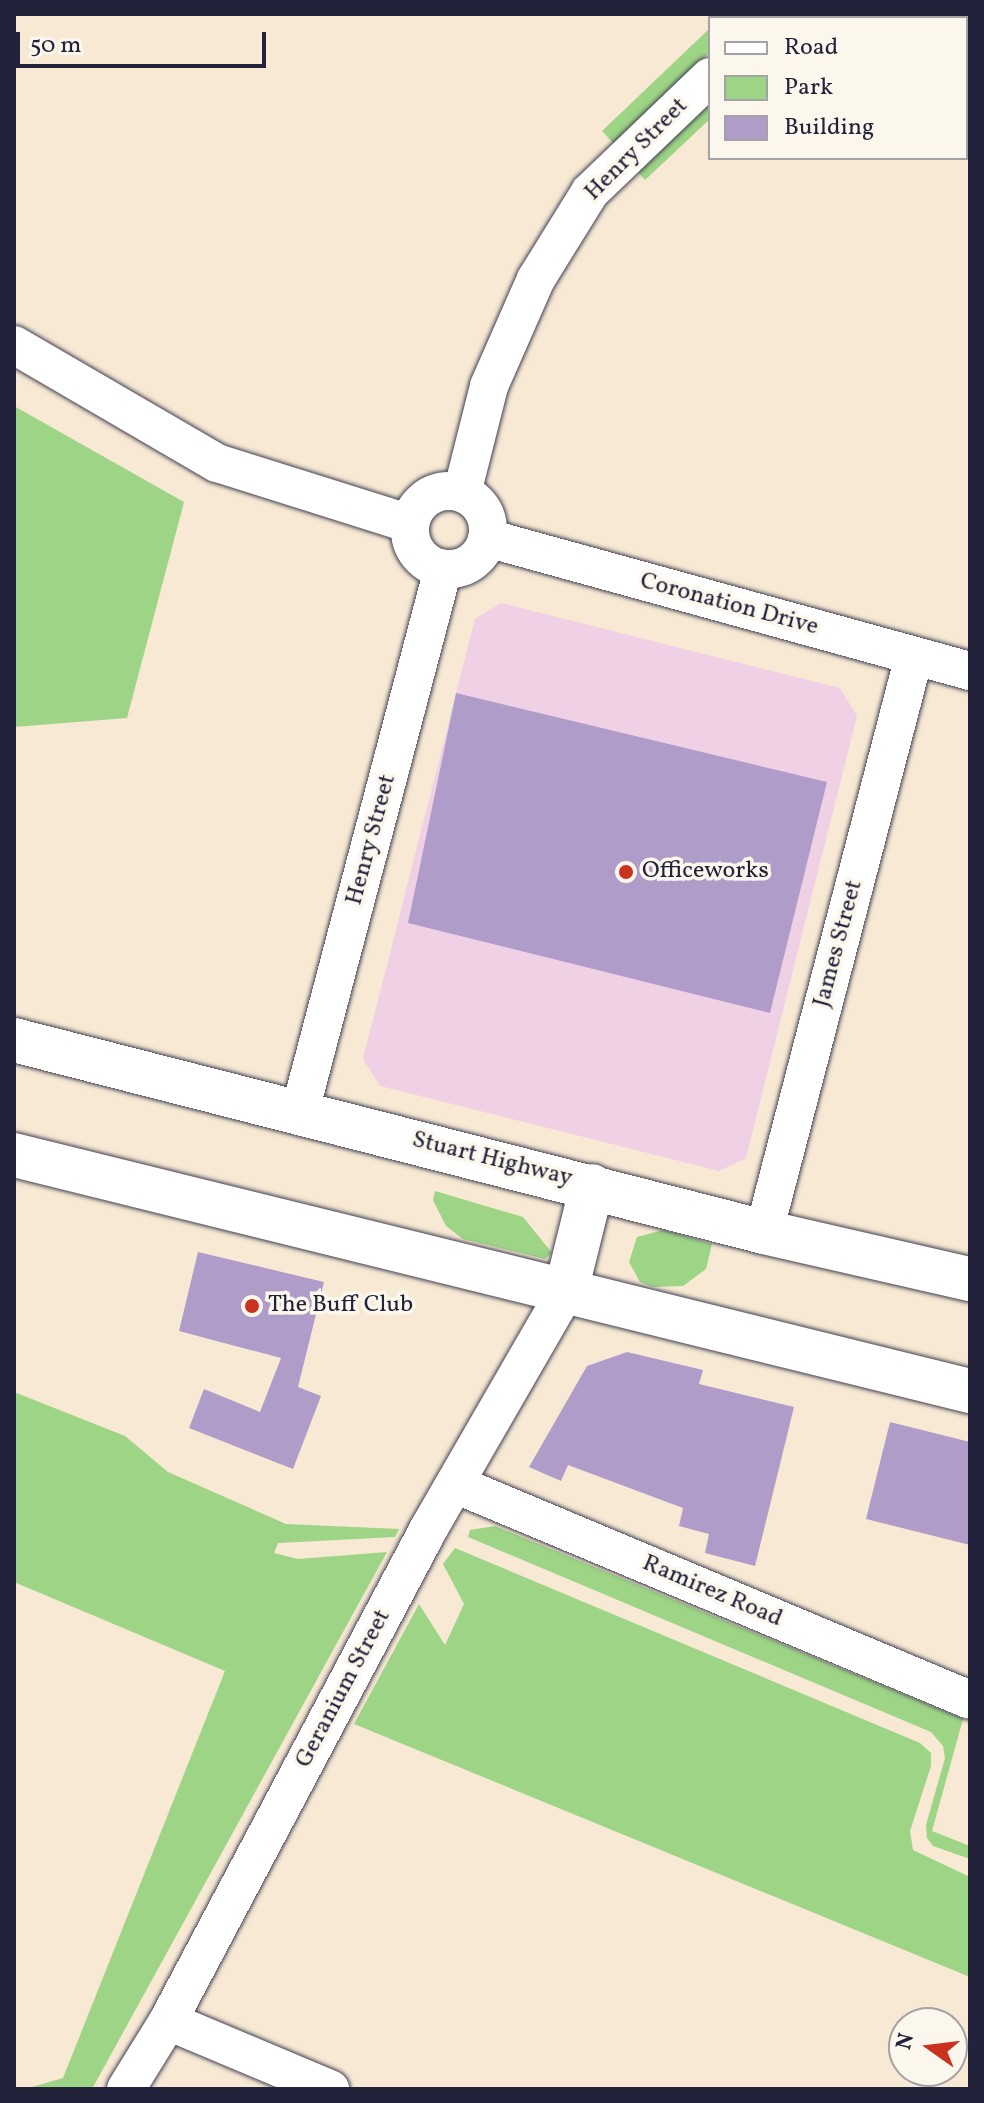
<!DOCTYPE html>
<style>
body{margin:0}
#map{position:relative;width:984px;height:2103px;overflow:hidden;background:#f7e9d4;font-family:Vollkorn,serif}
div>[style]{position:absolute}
.built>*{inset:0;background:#f0d0e5}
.green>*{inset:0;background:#9dd486}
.forest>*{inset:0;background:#7eb673}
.building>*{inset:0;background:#b09cc9}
.roads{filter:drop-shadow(0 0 2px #424052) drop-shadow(0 0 2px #424052)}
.minor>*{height:38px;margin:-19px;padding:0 19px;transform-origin:19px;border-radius:19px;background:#fff}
.minor>.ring{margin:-19px;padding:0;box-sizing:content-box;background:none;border:38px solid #fff;border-radius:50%}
.highway>*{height:44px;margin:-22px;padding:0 22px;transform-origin:22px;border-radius:22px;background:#fff}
.dots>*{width:22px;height:22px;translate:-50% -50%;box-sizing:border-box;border:4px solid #fbf7ec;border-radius:50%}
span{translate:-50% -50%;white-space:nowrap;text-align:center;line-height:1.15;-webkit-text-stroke:7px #fbf7ec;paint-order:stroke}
.street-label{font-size:24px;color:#22223b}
.poi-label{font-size:24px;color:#22223b}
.left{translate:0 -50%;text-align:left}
.frame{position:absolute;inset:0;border:16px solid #22223b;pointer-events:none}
.legend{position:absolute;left:708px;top:16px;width:260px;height:144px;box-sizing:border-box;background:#fbf7ec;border:2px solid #a4a2a5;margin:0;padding:10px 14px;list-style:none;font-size:24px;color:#22223b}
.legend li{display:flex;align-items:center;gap:16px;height:40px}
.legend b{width:40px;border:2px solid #a4a2a5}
.north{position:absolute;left:888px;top:2007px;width:80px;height:80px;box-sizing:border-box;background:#fbf7ec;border:2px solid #a4a2a5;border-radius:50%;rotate:284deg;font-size:22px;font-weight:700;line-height:32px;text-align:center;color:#22223b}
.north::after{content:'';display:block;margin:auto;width:28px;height:36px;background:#c8321e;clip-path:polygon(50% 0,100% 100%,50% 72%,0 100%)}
.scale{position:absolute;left:16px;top:32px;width:250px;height:36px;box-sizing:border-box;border:4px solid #22223b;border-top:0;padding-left:10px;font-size:24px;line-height:28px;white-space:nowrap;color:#22223b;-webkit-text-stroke:6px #fbf7ec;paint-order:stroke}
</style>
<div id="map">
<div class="built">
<i style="clip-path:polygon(501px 603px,840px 688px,857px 716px,746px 1158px,719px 1171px,380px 1086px,363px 1059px,475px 619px)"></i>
</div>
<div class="green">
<i style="clip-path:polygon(833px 14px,915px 14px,919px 18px,831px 16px)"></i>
<i style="clip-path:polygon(710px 28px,710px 52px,614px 144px,602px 131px)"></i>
<i style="clip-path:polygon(710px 104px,710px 119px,645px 180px,638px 172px)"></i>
<i style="clip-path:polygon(14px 406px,184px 502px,127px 718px,14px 727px)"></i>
<i style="clip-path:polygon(435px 1191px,523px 1217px,552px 1253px,545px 1259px,463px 1239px,446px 1226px,433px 1200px)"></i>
<i style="clip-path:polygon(663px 1230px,712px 1244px,706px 1269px,683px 1286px,653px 1287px,640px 1282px,629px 1262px,637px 1237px)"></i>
<i style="clip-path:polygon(14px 1392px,125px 1436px,168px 1472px,286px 1524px,399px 1529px,395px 1537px,278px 1543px,274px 1553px,298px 1559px,387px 1552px,92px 2089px,25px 2089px,63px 2078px,225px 1671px,14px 1582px)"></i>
<i style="clip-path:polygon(495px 1526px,963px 1719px,932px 1831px,970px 1846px,970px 1859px,933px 1846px,927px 1838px,926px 1825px,945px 1758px,943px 1746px,931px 1732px,468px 1537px,470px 1530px)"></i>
<i style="clip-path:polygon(455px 1548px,920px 1743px,931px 1753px,931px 1766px,910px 1831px,913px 1850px,970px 1877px,970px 1977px,354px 1724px,419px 1604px,445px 1645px,464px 1604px,443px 1564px)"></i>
</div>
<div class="forest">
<i style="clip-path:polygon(915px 14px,970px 14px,970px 26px,966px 32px,966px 18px)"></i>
</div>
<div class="building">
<i style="clip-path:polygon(456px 693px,827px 782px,770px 1013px,408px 923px)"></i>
<i style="clip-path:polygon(198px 1252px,324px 1282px,298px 1387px,321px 1396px,293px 1469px,189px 1428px,204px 1389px,260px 1412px,281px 1358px,179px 1331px)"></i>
<i style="clip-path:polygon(627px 1352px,703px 1370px,699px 1384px,794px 1407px,755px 1566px,705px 1553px,709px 1534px,679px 1526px,683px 1508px,568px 1465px,561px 1481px,529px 1467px,587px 1366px)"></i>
<i style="clip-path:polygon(890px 1422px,970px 1442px,970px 1545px,866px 1519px)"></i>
</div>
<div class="roads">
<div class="minor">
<i style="left:771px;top:18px;width:6px;rotate:-39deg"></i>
<i style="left:14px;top:345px;width:235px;rotate:30.2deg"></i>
<i style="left:217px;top:463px;width:202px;rotate:17.5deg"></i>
<i class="ring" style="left:410px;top:491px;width:40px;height:40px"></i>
<i style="left:462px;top:493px;width:110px;rotate:-75.8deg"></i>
<i style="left:489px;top:386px;width:117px;rotate:-66.3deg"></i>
<i style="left:536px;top:279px;width:102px;rotate:-58.2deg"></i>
<i style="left:590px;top:192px;width:166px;rotate:-43.8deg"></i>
<i style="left:487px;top:538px;width:501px;rotate:15.4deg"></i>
<i style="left:300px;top:1111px;width:561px;rotate:-75.22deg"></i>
<i style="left:764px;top:1232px;width:595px;rotate:-75.4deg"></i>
<i style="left:455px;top:1484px;width:558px;rotate:22.75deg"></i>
<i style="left:168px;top:2021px;width:176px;rotate:22.8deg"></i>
<i style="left:126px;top:2089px;width:80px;rotate:-58.3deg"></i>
<i style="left:168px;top:2021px;width:558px;rotate:-62.1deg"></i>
<i style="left:429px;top:1528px;width:274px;rotate:-60deg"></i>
</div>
<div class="highway">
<i style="left:14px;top:1040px;width:774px;rotate:14.36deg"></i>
<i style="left:764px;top:1232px;width:211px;rotate:12.9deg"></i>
<i style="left:14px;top:1155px;width:985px;rotate:13.87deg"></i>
<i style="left:566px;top:1291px;width:108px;rotate:-76.1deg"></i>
</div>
</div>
<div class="dots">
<i style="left:626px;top:872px;background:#c8321e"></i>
<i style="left:252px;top:1306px;background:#c8321e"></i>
</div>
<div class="street-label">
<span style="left:637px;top:150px;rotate:-45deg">Henry Street</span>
<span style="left:729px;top:605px;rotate:15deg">Coronation Drive</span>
<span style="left:372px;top:840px;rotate:-75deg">Henry Street</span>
<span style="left:839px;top:944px;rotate:-75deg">James Street</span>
<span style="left:492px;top:1160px;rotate:14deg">Stuart Highway</span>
<span style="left:712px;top:1592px;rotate:23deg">Ramirez Road</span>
<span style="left:344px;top:1689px;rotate:-62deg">Geranium Street</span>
</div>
<div class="poi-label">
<span class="left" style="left:642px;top:872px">Officeworks</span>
<span class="left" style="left:268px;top:1306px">The Buff Club</span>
</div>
<div class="frame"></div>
<ul class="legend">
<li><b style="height:10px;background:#fff"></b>Road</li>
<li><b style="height:22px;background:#9dd486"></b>Park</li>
<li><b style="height:22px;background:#b09cc9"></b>Building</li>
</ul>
<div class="north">N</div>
<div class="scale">50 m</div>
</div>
